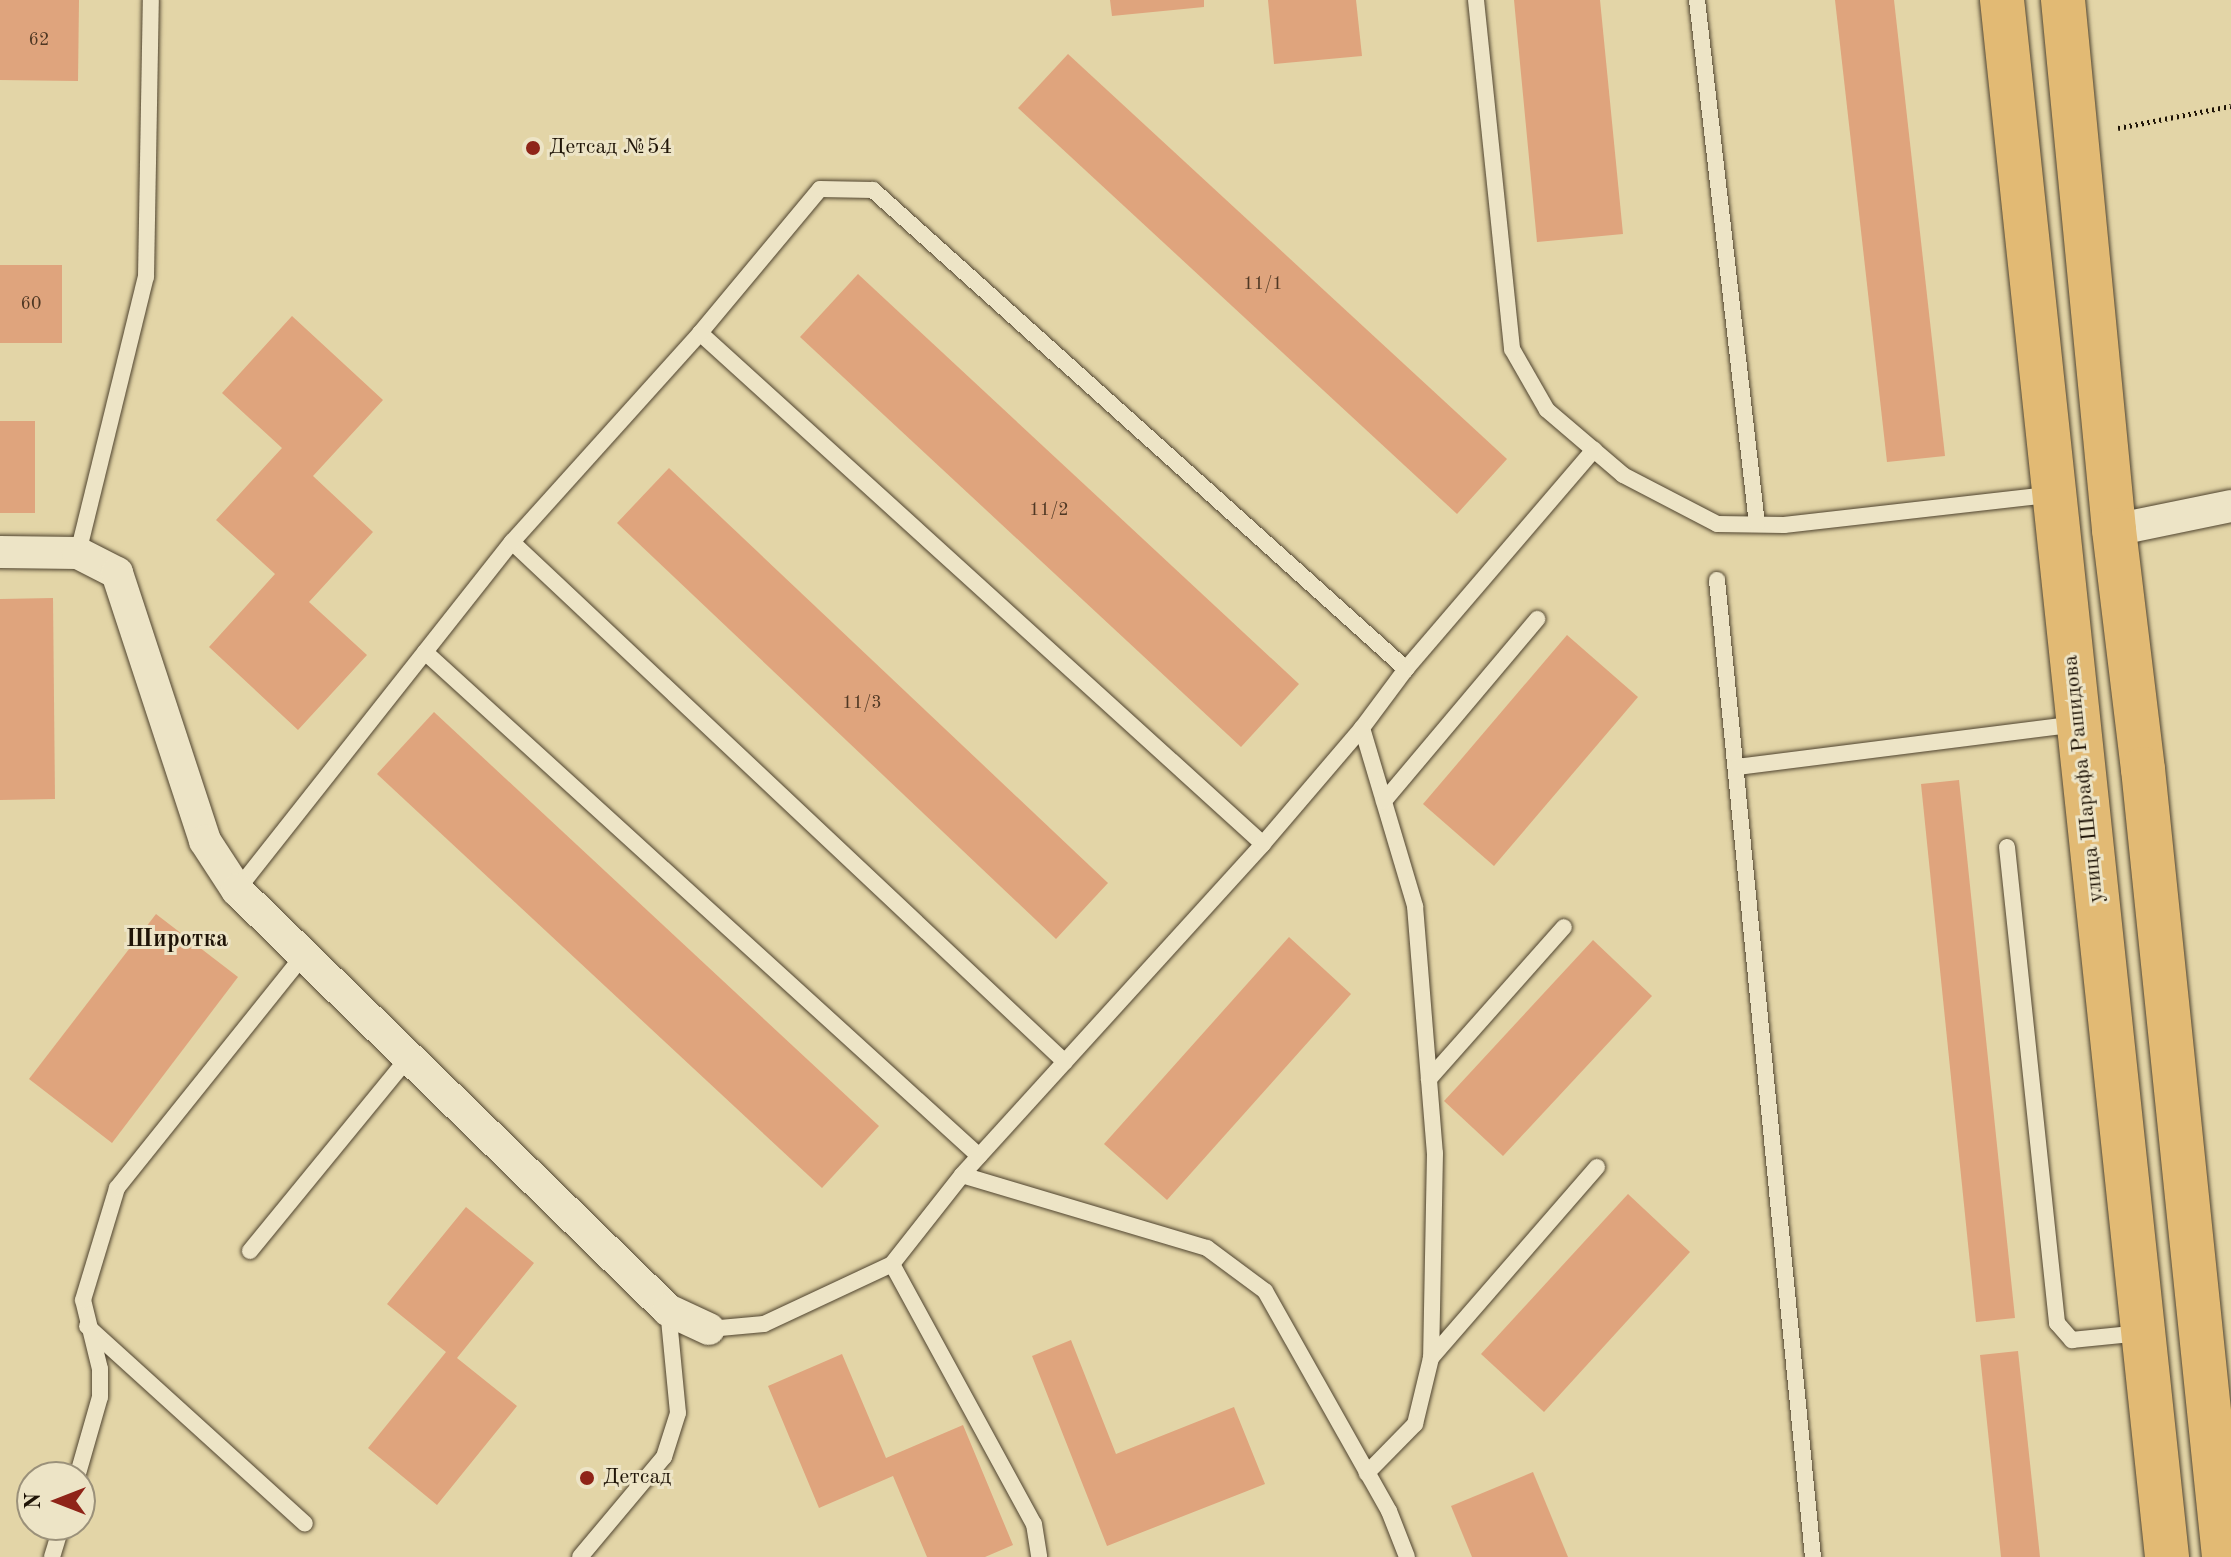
<!DOCTYPE html>
<meta charset="utf-8">
<style>
body{margin:0}
#map{position:relative;width:2231px;height:1557px;overflow:hidden;background:#e3d5a7;font-family:"Old Standard TT",serif}
div>[style]{position:absolute}
.building>*{inset:0;background:#dfa47d}
.path>*{height:5px;margin-top:-2.5px;transform-origin:0;background:repeating-linear-gradient(90deg,#1f1407 0 2px,transparent 0 6px)}
.roads{filter:drop-shadow(0 0 2px #50442f) drop-shadow(0 0 2px #50442f)}
.lane>*{height:16px;margin:-8px;padding:0 8px;transform-origin:8px;border-radius:8px;background:#ede4c6}
.street>*{height:32px;margin:-16px;padding:0 16px;transform-origin:16px;border-radius:16px;background:#ede4c6}
.primary>*{height:44px;margin:-22px;padding:0 22px;transform-origin:22px;border-radius:22px;background:#e2ba74}
.dots>*{width:22px;height:22px;translate:-50% -50%;box-sizing:border-box;border:4px solid #ede4c6;border-radius:50%}
span{translate:-50% -50%;white-space:nowrap;text-align:center;line-height:1.15;-webkit-text-stroke:6px #ede4c6;paint-order:stroke}
.number-label{font-size:18px;color:#4f3824}
.number-label span{-webkit-text-stroke-width:0}
.poi-label{font-size:22px;color:#1f1407}
.left{translate:0 -50%;text-align:left}
.street-label{font-size:22px;color:#1f1407}
.neighbourhood-label{font-size:24px;color:#1f1407;font-weight:700}
.north{position:absolute;left:16px;top:1461px;width:80px;height:80px;box-sizing:border-box;background:#ede4c6;border:2px solid #9b917a;border-radius:50%;rotate:270deg;font-size:22px;font-weight:700;line-height:32px;text-align:center;color:#1f1407}
.north::after{content:'';display:block;margin:auto;width:28px;height:36px;background:#8f2418;clip-path:polygon(50% 0,100% 100%,50% 72%,0 100%)}
</style>
<div id="map">
<div class="building">
<i style="clip-path:polygon(0 0,79px 0,78px 81px,0 80px)"></i>
<i style="clip-path:polygon(1110px 0,1204px 0,1204px 7px,1112px 16px)"></i>
<i style="clip-path:polygon(1268px 0,1356px 0,1362px 56px,1274px 64px)"></i>
<i style="clip-path:polygon(1514px 0,1600px 0,1623px 234px,1537px 242px)"></i>
<i style="clip-path:polygon(1835px 0,1894px 0,1945px 456px,1887px 462px)"></i>
<i style="clip-path:polygon(1068px 54px,1507px 459px,1457px 514px,1018px 108px)"></i>
<i style="clip-path:polygon(0 265px,62px 265px,62px 343px,0 343px)"></i>
<i style="clip-path:polygon(858px 274px,1299px 684px,1241px 747px,800px 337px)"></i>
<i style="clip-path:polygon(292px 316px,383px 400px,313px 476px,373px 532px,309px 602px,367px 655px,298px 730px,209px 647px,275px 574px,216px 520px,282px 448px,222px 393px)"></i>
<i style="clip-path:polygon(0 421px,35px 421px,35px 513px,0 513px)"></i>
<i style="clip-path:polygon(669px 468px,1108px 883px,1056px 939px,617px 523px)"></i>
<i style="clip-path:polygon(53px 598px,55px 799px,0 800px,0 599px)"></i>
<i style="clip-path:polygon(1567px 635px,1638px 697px,1494px 866px,1423px 804px)"></i>
<i style="clip-path:polygon(434px 712px,879px 1126px,822px 1188px,377px 774px)"></i>
<i style="clip-path:polygon(1959px 780px,2015px 1318px,1976px 1322px,1921px 784px)"></i>
<i style="clip-path:polygon(156px 914px,238px 977px,112px 1143px,29px 1079px)"></i>
<i style="clip-path:polygon(1289px 937px,1351px 994px,1167px 1200px,1104px 1144px)"></i>
<i style="clip-path:polygon(1593px 940px,1652px 996px,1503px 1156px,1444px 1101px)"></i>
<i style="clip-path:polygon(1628px 1194px,1690px 1252px,1544px 1412px,1481px 1354px)"></i>
<i style="clip-path:polygon(466px 1207px,534px 1263px,457px 1358px,517px 1406px,437px 1505px,368px 1448px,446px 1352px,387px 1304px)"></i>
<i style="clip-path:polygon(1071px 1340px,1116px 1454px,1234px 1407px,1265px 1484px,1107px 1546px,1032px 1356px)"></i>
<i style="clip-path:polygon(2018px 1351px,2040px 1557px,2001px 1557px,1980px 1355px)"></i>
<i style="clip-path:polygon(842px 1354px,886px 1458px,963px 1425px,1013px 1545px,985px 1557px,927px 1557px,893px 1476px,819px 1508px,768px 1386px)"></i>
<i style="clip-path:polygon(1533px 1472px,1568px 1557px,1472px 1557px,1451px 1506px)"></i>
</div>
<div class="path">
<i style="left:2118px;top:128px;width:115px;rotate:-11deg"></i>
</div>
<div class="roads">
<div class="lane">
<i style="left:1476px;top:0;width:351px;rotate:84.1deg"></i>
<i style="left:1512px;top:349px;width:70px;rotate:60.2deg"></i>
<i style="left:1547px;top:410px;width:100px;rotate:40.5deg"></i>
<i style="left:1623px;top:475px;width:106px;rotate:27.5deg"></i>
<i style="left:1717px;top:524px;width:67px;rotate:0.9deg"></i>
<i style="left:1784px;top:525px;width:272px;rotate:-6.5deg"></i>
<i style="left:1697px;top:0;width:527px;rotate:83.47deg"></i>
<i style="left:700px;top:333px;width:760px;rotate:42.23deg"></i>
<i style="left:512px;top:542px;width:759px;rotate:43.24deg"></i>
<i style="left:78px;top:553px;width:284px;rotate:-76.2deg"></i>
<i style="left:146px;top:277px;width:277px;rotate:-89deg"></i>
<i style="left:1717px;top:580px;width:982px;rotate:84.39deg"></i>
<i style="left:425px;top:652px;width:749px;rotate:42.29deg"></i>
<i style="left:1406px;top:669px;width:289px;rotate:-49.4deg"></i>
<i style="left:1362px;top:728px;width:186px;rotate:73.4deg"></i>
<i style="left:1415px;top:906px;width:248px;rotate:85.4deg"></i>
<i style="left:1435px;top:1153px;width:205px;rotate:91.1deg"></i>
<i style="left:1431px;top:1358px;width:68px;rotate:103.6deg"></i>
<i style="left:1415px;top:1424px;width:69px;rotate:134.4deg"></i>
<i style="left:1737px;top:767px;width:343px;rotate:-7.2deg"></i>
<i style="left:1384px;top:801px;width:238px;rotate:-49.9deg"></i>
<i style="left:2007px;top:847px;width:479px;rotate:84deg"></i>
<i style="left:2057px;top:1323px;width:23px;rotate:49deg"></i>
<i style="left:2072px;top:1340px;width:69px;rotate:-5.8deg"></i>
<i style="left:237px;top:890px;width:444px;rotate:-51.7deg"></i>
<i style="left:512px;top:542px;width:281px;rotate:-48deg"></i>
<i style="left:700px;top:333px;width:187px;rotate:-50.2deg"></i>
<i style="left:820px;top:189px;width:53px;rotate:1.1deg"></i>
<i style="left:873px;top:190px;width:717px;rotate:41.95deg"></i>
<i style="left:1406px;top:669px;width:74px;rotate:126.7deg"></i>
<i style="left:1362px;top:728px;width:153px;rotate:130.5deg"></i>
<i style="left:1263px;top:844px;width:447px;rotate:132.3deg"></i>
<i style="left:1429px;top:1079px;width:203px;rotate:-48.4deg"></i>
<i style="left:250px;top:1251px;width:249px;rotate:-50.7deg"></i>
<i style="left:892px;top:1264px;width:296px;rotate:61.4deg"></i>
<i style="left:1034px;top:1524px;width:33px;rotate:81deg"></i>
<i style="left:87px;top:1326px;width:294px;rotate:42.2deg"></i>
<i style="left:709px;top:1329px;width:55px;rotate:-5.2deg"></i>
<i style="left:764px;top:1324px;width:141px;rotate:-25.1deg"></i>
<i style="left:892px;top:1264px;width:113px;rotate:-51.8deg"></i>
<i style="left:962px;top:1175px;width:256px;rotate:16.6deg"></i>
<i style="left:1207px;top:1248px;width:72px;rotate:36.6deg"></i>
<i style="left:1265px;top:1291px;width:253px;rotate:60.6deg"></i>
<i style="left:1389px;top:1511px;width:49px;rotate:68.6deg"></i>
<i style="left:1431px;top:1358px;width:253px;rotate:-49deg"></i>
<i style="left:77px;top:1477px;width:83px;rotate:-74deg"></i>
<i style="left:100px;top:1397px;width:28px;rotate:-90deg"></i>
<i style="left:100px;top:1369px;width:71px;rotate:-103.8deg"></i>
<i style="left:83px;top:1300px;width:117px;rotate:-73.1deg"></i>
<i style="left:117px;top:1188px;width:297px;rotate:-51.3deg"></i>
<i style="left:52px;top:1557px;width:34px;rotate:-73deg"></i>
<i style="left:580px;top:1557px;width:131px;rotate:-50deg"></i>
<i style="left:664px;top:1457px;width:46px;rotate:-72.3deg"></i>
<i style="left:678px;top:1413px;width:103px;rotate:-95.5deg"></i>
</div>
<div class="street">
<i style="left:2114px;top:530px;width:119px;rotate:-11.6deg"></i>
<i style="left:0;top:552px;width:78px;rotate:0.7deg"></i>
<i style="left:78px;top:553px;width:44px;rotate:27.1deg"></i>
<i style="left:117px;top:573px;width:282px;rotate:71.8deg"></i>
<i style="left:205px;top:841px;width:59px;rotate:56.9deg"></i>
<i style="left:237px;top:890px;width:602px;rotate:44.26deg"></i>
<i style="left:668px;top:1310px;width:45px;rotate:24.9deg"></i>
</div>
<div class="primary">
<i style="left:2002px;top:0;width:1566px;rotate:83.95deg"></i>
<i style="left:2063px;top:0;width:532px;rotate:84.5deg"></i>
<i style="left:2114px;top:530px;width:241px;rotate:83.1deg"></i>
<i style="left:2143px;top:769px;width:792px;rotate:84.13deg"></i>
</div>
</div>
<div class="dots">
<i style="left:533px;top:148px;background:#8f2418"></i>
<i style="left:587px;top:1478px;background:#8f2418"></i>
</div>
<div class="number-label">
<span style="left:39px;top:40px">62</span>
<span style="left:1263px;top:284px">11/1</span>
<span style="left:31px;top:304px">60</span>
<span style="left:1049px;top:510px">11/2</span>
<span style="left:862px;top:703px">11/3</span>
</div>
<div class="poi-label">
<span class="left" style="left:549px;top:148px">Детсад №54</span>
<span class="left" style="left:603px;top:1478px">Детсад</span>
</div>
<div class="street-label">
<span style="left:2084px;top:779px;rotate:-96deg">улица Шарафа Рашидова</span>
</div>
<div class="neighbourhood-label">
<span style="left:177px;top:941px">Широтка</span>
</div>
<div class="north">N</div>
</div>
